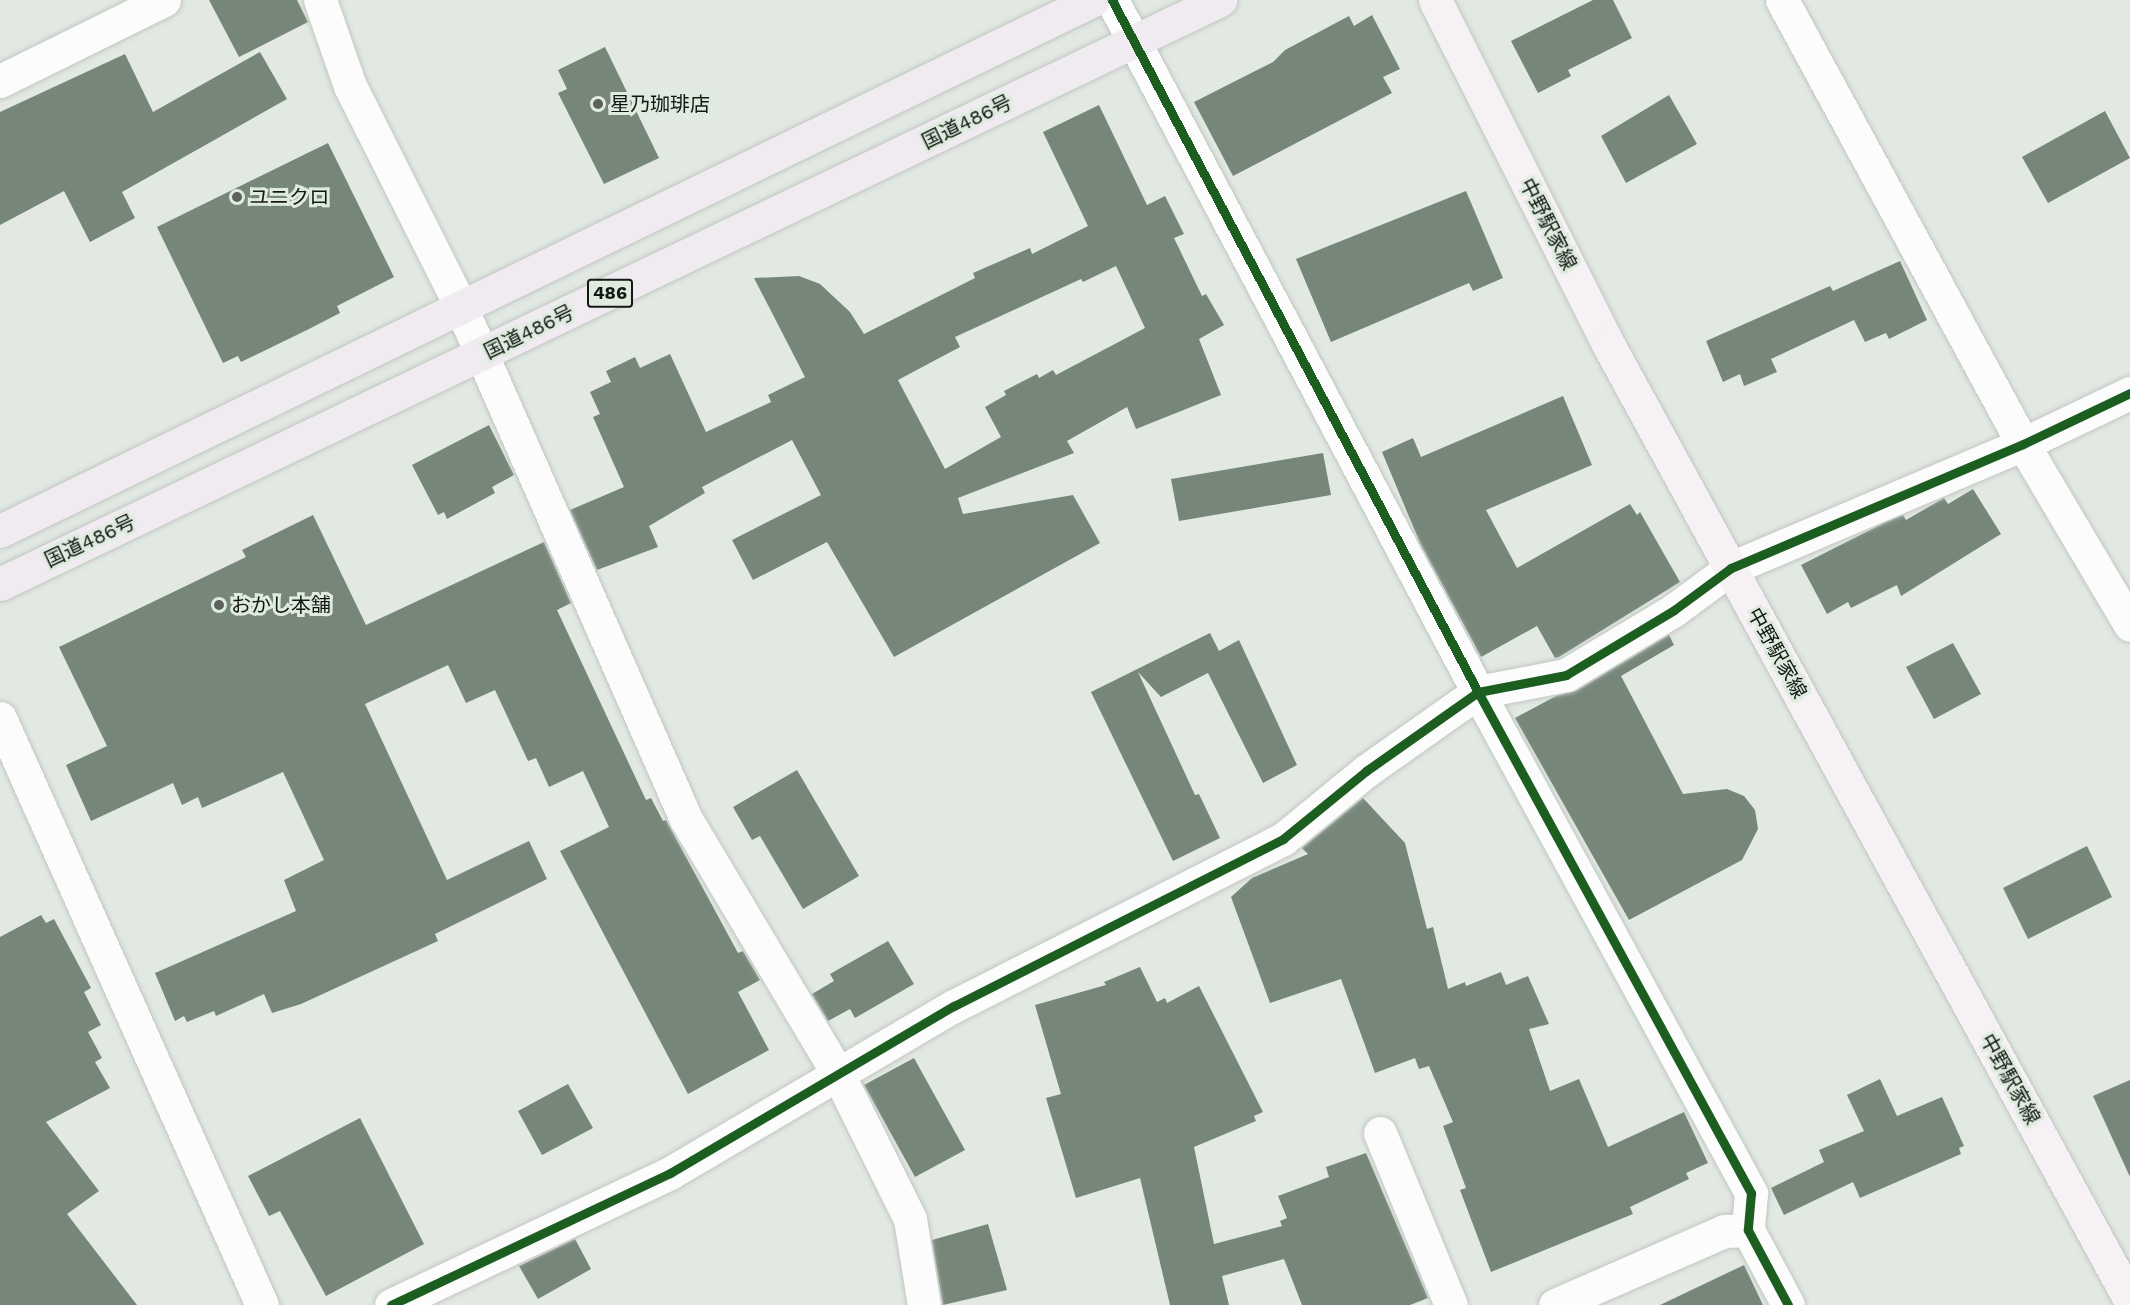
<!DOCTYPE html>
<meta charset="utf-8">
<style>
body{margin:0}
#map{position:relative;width:2130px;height:1305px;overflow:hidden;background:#e2e8e2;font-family:"Work Sans","Noto Sans JP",sans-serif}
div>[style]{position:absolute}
.building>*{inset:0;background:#76877a}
.roads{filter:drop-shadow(0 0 2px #c1c6c1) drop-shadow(0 0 2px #c1c6c1)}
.minor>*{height:33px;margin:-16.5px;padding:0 16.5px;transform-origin:16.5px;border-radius:16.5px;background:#fbfcfb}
.major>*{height:33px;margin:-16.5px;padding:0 16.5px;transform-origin:16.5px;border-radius:16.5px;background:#f5f1f5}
.highway>*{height:33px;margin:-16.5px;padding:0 16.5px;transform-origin:16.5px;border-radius:16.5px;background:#f0ebf0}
.cycleway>*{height:9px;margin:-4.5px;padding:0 4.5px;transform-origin:4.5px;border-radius:4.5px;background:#1b5e20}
.dots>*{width:16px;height:16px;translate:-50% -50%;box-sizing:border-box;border:3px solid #dfebdf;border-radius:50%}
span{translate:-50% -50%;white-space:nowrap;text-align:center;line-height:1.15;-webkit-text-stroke:6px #dfebdf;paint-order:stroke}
.shield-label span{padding:2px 4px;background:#dfebdf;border:2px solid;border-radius:4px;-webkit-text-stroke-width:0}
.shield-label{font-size:18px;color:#141814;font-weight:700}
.poi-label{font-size:20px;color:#141814}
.left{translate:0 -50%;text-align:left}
.street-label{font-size:20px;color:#141814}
</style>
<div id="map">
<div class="building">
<i style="clip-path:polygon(209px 0,297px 0,308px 22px,239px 57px)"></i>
<i style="clip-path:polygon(1593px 0,1613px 0,1632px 38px,1568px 70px,1571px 76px,1538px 93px,1511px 41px)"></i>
<i style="clip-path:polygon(1372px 15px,1400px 69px,1383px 77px,1392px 93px,1233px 176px,1194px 102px,1273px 62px,1285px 50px,1349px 16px,1354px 26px)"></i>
<i style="clip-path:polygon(605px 47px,659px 158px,604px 184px,558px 93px,567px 89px,558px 70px)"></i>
<i style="clip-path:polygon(260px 52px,287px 99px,122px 192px,135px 218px,90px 242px,64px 191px,0 225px,0 112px,125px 54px,153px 112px)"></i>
<i style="clip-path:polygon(1669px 95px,1697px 144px,1626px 183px,1601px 136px)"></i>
<i style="clip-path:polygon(evenodd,1099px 105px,1147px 205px,1165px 196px,1184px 234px,1174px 238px,1202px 296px,1206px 294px,1224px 325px,1199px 339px,1221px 395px,1136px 429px,1127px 407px,1067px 441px,1074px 453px,958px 498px,963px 514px,1073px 495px,1100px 543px,894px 657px,827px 542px,753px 580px,732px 540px,821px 495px,792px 440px,702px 487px,705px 493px,649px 526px,658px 547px,597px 570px,570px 510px,624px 487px,593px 417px,600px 414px,590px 392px,611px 382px,606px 371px,635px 357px,640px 368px,670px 354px,706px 432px,771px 402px,768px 395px,805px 377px,754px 278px,799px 276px,820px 284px,850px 312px,864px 334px,975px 278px,973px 273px,1030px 248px,1032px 254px,1088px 226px,1043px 132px,1099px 105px,1116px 266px,1145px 328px,1056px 375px,1053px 370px,1039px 378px,1037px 374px,1004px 391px,1006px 395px,985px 407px,1001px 437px,945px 469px,898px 380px,960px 347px,955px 337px,1081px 279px,1083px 282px,1116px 266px)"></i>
<i style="clip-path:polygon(2105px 111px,2130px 158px,2048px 203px,2022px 157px)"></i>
<i style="clip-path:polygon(328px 143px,394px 277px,337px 306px,340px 313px,307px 330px,241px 362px,238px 356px,223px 363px,157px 227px)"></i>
<i style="clip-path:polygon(1466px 191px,1503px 278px,1473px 291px,1469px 283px,1331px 342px,1296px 259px)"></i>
<i style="clip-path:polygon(1900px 261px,1927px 320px,1889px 339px,1886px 333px,1865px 342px,1854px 320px,1771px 359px,1777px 372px,1744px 386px,1740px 374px,1723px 382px,1706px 341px,1830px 286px,1833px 291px)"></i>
<i style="clip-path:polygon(1563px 396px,1592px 465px,1486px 510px,1517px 568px,1630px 504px,1637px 515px,1640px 512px,1680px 582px,1559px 657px,1555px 658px,1537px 626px,1481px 657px,1420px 543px,1382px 452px,1413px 438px,1421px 457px)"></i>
<i style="clip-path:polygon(489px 425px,514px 475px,492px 487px,495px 493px,447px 519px,444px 512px,438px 515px,412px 465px)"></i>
<i style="clip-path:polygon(1323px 453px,1331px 495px,1179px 521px,1171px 479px)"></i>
<i style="clip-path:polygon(1973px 489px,2001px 534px,1901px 596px,1897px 585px,1851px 608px,1848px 602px,1827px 614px,1801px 565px,1884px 523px,1903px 515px,1906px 520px,1944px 498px,1948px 504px)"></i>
<i style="clip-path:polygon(313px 515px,366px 625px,544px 542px,571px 603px,557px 610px,646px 800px,651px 798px,663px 821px,666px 820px,738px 953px,743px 951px,760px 980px,738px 992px,769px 1050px,688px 1094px,560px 851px,609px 827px,583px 771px,549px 787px,536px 758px,528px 761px,495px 690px,466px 703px,448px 665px,365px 704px,447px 880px,529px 841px,547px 879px,435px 934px,438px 941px,301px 1004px,272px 1013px,264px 994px,216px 1016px,214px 1011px,187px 1022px,184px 1016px,175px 1021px,155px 973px,296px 911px,284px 880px,324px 860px,283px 772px,202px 808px,198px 797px,182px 805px,173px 783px,91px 821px,66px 765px,107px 746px,59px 647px,246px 557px,242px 550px)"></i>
<i style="clip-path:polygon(1210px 633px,1219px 651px,1239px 640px,1297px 765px,1263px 783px,1208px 673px,1161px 697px,1138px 672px,1195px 795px,1199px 794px,1220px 838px,1173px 861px,1091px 692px)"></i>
<i style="clip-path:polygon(1669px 635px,1674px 645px,1621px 676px,1683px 794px,1727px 789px,1744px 796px,1755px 810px,1758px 829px,1742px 860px,1629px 920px,1515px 718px,1556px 696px,1576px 691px)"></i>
<i style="clip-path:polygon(1953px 643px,1981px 694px,1934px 719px,1906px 667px)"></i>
<i style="clip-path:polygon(797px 770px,859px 876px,803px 909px,760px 836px,752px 840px,733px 807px)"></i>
<i style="clip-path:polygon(1363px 798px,1405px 843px,1427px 929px,1433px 927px,1448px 989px,1465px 982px,1466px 986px,1501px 972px,1506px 985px,1528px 976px,1549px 1024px,1529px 1029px,1550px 1091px,1579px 1079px,1608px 1147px,1684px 1112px,1708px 1163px,1686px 1173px,1689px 1179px,1630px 1207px,1633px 1214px,1491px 1272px,1460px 1190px,1466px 1188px,1443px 1126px,1453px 1122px,1429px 1066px,1419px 1069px,1415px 1058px,1375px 1073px,1341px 979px,1270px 1003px,1231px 897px,1252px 878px,1308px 854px,1302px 848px)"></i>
<i style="clip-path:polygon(2087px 846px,2112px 897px,2028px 939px,2003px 888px)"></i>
<i style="clip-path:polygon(41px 915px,46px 923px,54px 919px,91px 988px,84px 992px,101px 1025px,88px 1032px,102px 1058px,95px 1062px,110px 1088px,46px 1122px,99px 1191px,67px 1214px,137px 1305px,0 1305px,0 937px)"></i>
<i style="clip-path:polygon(888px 941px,914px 984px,855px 1018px,850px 1009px,828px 1021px,812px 994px,834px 981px,830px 974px)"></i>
<i style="clip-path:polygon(1140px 967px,1157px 1002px,1165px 998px,1167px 1003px,1199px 986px,1263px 1112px,1254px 1116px,1256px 1121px,1194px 1147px,1214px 1244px,1282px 1226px,1280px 1221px,1287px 1218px,1278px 1196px,1329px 1177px,1326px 1167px,1366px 1153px,1428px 1298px,1410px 1305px,1302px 1305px,1284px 1259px,1222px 1276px,1229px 1305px,1170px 1305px,1140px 1178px,1076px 1198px,1046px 1098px,1061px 1094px,1035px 1005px,1106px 985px,1104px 982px)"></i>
<i style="clip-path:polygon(914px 1058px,965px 1150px,915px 1177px,864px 1085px)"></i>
<i style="clip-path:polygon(1880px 1079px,1897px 1116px,1942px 1097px,1964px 1146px,1959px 1148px,1961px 1154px,1860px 1198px,1853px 1182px,1784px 1215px,1771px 1188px,1824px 1162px,1819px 1150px,1864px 1131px,1847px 1095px)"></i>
<i style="clip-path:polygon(2130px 1080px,2130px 1177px,2093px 1096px)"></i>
<i style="clip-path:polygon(568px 1084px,593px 1128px,542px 1155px,518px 1111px)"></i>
<i style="clip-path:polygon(360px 1118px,424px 1244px,326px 1296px,280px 1211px,269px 1216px,248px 1176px)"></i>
<i style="clip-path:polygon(988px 1224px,1007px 1290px,943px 1305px,932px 1240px)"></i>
<i style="clip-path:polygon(575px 1239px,591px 1269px,538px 1299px,519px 1266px)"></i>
<i style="clip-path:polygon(1744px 1265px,1763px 1305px,1660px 1305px)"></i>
</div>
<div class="roads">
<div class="minor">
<i style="left:320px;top:0;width:91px;rotate:70.8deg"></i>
<i style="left:350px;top:86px;width:245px;rotate:63.3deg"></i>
<i style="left:460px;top:305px;width:561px;rotate:66.27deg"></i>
<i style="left:686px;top:819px;width:297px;rotate:59.2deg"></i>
<i style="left:838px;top:1074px;width:162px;rotate:63.6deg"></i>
<i style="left:910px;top:1219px;width:87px;rotate:80.8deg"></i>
<i style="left:1112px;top:0;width:783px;rotate:62.13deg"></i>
<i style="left:1478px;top:692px;width:571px;rotate:61.41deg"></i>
<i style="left:1751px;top:1193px;width:37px;rotate:95deg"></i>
<i style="left:1748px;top:1230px;width:85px;rotate:61.9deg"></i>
<i style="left:1782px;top:0;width:505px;rotate:61.51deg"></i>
<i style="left:2023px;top:444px;width:210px;rotate:59.4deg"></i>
<i style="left:0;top:81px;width:183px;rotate:-26.3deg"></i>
<i style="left:0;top:718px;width:643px;rotate:65.95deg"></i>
<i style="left:1380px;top:1133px;width:186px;rotate:67.6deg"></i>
<i style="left:391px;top:1305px;width:309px;rotate:-25.3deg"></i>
<i style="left:670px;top:1173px;width:329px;rotate:-30.5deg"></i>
<i style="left:954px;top:1006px;width:369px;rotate:-26.9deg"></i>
<i style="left:1283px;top:839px;width:107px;rotate:-39.3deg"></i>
<i style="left:1366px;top:771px;width:137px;rotate:-35.2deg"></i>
<i style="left:1478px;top:692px;width:90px;rotate:-10.9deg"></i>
<i style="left:1566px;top:675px;width:126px;rotate:-31deg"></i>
<i style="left:1674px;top:610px;width:71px;rotate:-36.4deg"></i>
<i style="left:1731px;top:568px;width:317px;rotate:-23deg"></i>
<i style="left:2023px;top:444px;width:119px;rotate:-25.5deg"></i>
<i style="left:1555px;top:1305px;width:184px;rotate:-23.6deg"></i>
<i style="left:1724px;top:1231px;width:24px;rotate:-2deg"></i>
</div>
<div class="major">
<i style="left:1435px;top:0;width:385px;rotate:63.3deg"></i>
<i style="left:1608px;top:344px;width:1089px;rotate:61.36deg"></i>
</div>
<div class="highway">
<i style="left:0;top:531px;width:1215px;rotate:-25.91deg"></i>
<i style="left:0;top:584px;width:1353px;rotate:-25.58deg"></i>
</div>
</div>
<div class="cycleway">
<i style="left:1112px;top:0;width:783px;rotate:62.13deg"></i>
<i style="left:1478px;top:692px;width:571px;rotate:61.41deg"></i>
<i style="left:1751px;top:1193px;width:37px;rotate:95deg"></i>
<i style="left:1748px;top:1230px;width:85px;rotate:61.9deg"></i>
<i style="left:391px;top:1305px;width:309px;rotate:-25.3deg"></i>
<i style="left:670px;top:1173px;width:329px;rotate:-30.5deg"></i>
<i style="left:954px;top:1006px;width:369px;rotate:-26.9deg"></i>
<i style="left:1283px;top:839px;width:107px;rotate:-39.3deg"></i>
<i style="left:1366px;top:771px;width:137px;rotate:-35.2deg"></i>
<i style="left:1478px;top:692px;width:90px;rotate:-10.9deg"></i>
<i style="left:1566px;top:675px;width:126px;rotate:-31deg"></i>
<i style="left:1674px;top:610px;width:71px;rotate:-36.4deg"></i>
<i style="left:1731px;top:568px;width:317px;rotate:-23deg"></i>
<i style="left:2023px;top:444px;width:119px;rotate:-25.5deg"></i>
</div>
<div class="dots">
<i style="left:598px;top:104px;background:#5c615c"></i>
<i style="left:237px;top:197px;background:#5c615c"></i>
<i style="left:219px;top:605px;background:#5c615c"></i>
</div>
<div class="shield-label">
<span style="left:610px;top:293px">486</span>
</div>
<div class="poi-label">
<span class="left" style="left:610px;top:104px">星乃珈琲店</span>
<span class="left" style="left:249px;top:197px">ユニクロ</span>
<span class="left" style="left:231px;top:605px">おかし本舗</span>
</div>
<div class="street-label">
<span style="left:967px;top:122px;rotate:-26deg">国道486号</span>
<span style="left:1548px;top:224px;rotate:63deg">中野駅家線</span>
<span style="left:529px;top:332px;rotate:-26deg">国道486号</span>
<span style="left:90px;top:541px;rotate:-25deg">国道486号</span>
<span style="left:1777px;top:653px;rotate:61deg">中野駅家線</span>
<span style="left:2010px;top:1079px;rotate:61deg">中野駅家線</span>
</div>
</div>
